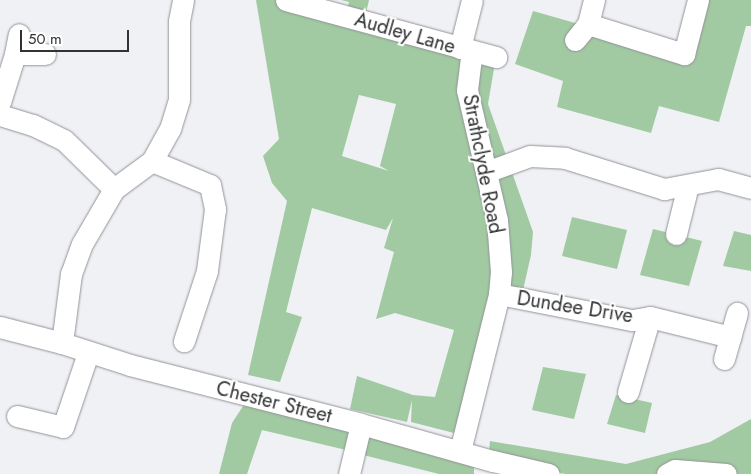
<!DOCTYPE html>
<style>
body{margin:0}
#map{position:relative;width:751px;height:474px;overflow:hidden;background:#f0f1f5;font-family:Jost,sans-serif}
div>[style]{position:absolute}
.green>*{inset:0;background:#a1caa2}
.roads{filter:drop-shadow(0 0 1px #929397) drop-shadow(0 0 1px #929397)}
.minor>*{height:21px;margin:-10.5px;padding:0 10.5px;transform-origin:10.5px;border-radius:10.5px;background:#fff}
span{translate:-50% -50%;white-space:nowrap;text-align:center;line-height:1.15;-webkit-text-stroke:4px #fff;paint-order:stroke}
.street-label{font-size:20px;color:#313233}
.scale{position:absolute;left:20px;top:30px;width:109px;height:22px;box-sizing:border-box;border:2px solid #313233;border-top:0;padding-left:6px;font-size:15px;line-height:18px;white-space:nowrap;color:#313233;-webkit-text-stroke:4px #fff;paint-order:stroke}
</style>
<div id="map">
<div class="green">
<i style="clip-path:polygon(evenodd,256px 0,286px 0,345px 16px,349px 2px,341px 0,369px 0,364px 22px,496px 57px,488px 104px,533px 232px,531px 255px,521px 299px,500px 295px,454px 433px,411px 422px,412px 400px,407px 422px,350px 409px,357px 376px,413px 395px,435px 397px,454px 330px,395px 313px,376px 319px,394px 252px,384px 248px,393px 218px,386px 230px,312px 208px,286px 312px,302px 317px,280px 382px,248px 375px,287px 201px,272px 183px,263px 156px,279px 139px,256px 0,359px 95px,396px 104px,380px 166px,389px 171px,342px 156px,359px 95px)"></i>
<i style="clip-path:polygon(698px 0,751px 0,751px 26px,746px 26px,719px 122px,659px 106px,651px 133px,557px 107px,563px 81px,515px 64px,533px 11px,684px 54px)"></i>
<i style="clip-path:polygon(572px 217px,627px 230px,617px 269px,562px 256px)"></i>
<i style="clip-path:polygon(653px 229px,702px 241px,689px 286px,640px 275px)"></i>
<i style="clip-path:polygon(734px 231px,751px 235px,751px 271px,723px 266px)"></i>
<i style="clip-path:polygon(543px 367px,586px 374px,574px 419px,532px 410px)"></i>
<i style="clip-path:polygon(616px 395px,652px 403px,645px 433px,607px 424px)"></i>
<i style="clip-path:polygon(245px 403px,350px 430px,346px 450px,262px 430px,247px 474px,219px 474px,232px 423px)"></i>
<i style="clip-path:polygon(751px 419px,751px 474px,565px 474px,489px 452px,490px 441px,626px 464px,710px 442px)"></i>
<i style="clip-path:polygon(365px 434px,474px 467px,474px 474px,439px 474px,359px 454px)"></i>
</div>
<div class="roads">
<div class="minor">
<i style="left:286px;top:0;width:218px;rotate:15.2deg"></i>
<i style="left:588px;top:24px;width:101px;rotate:17.4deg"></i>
<i style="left:684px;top:54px;width:56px;rotate:-75.5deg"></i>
<i style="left:575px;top:40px;width:21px;rotate:-51deg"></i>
<i style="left:588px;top:24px;width:25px;rotate:-76deg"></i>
<i style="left:460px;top:48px;width:49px;rotate:-76deg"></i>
<i style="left:15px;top:54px;width:30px"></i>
<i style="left:0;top:102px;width:50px;rotate:-72.6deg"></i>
<i style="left:15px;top:54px;width:20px;rotate:-79deg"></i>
<i style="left:0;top:115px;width:34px;rotate:17deg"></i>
<i style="left:33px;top:125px;width:34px;rotate:26deg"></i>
<i style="left:64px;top:140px;width:70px;rotate:44.4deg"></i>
<i style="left:152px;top:161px;width:63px;rotate:22.5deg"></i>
<i style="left:210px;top:185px;width:25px;rotate:78deg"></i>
<i style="left:215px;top:209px;width:63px;rotate:97.4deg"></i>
<i style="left:207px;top:271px;width:74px;rotate:108.2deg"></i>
<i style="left:486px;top:172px;width:47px;rotate:-20deg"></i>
<i style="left:530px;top:156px;width:35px;rotate:3deg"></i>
<i style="left:565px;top:158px;width:104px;rotate:17.4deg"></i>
<i style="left:664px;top:189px;width:55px;rotate:-10.5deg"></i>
<i style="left:718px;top:179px;width:34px;rotate:15deg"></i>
<i style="left:676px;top:234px;width:50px;rotate:-76.2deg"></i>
<i style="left:499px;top:294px;width:136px;rotate:11.1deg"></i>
<i style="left:632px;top:320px;width:18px;rotate:-9deg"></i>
<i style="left:650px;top:317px;width:83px;rotate:13.9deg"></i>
<i style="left:0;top:327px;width:64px;rotate:14.5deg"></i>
<i style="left:62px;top:343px;width:71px;rotate:17.9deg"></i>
<i style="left:130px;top:365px;width:238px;rotate:14.3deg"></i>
<i style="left:361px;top:424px;width:137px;rotate:15.7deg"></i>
<i style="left:493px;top:461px;width:57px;rotate:13.1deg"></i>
<i style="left:62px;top:343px;width:70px;rotate:-82.6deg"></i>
<i style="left:71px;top:274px;width:32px;rotate:-70deg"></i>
<i style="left:82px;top:244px;width:64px;rotate:-59.8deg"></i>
<i style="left:114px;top:189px;width:47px;rotate:-36.4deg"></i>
<i style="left:152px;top:161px;width:37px;rotate:-61deg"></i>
<i style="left:170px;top:129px;width:31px;rotate:-73deg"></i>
<i style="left:179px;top:99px;width:78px;rotate:-90deg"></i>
<i style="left:179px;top:21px;width:21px;rotate:-79deg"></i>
<i style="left:724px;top:359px;width:48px;rotate:-74.2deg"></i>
<i style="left:628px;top:392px;width:78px;rotate:-73.7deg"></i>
<i style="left:17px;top:416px;width:47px;rotate:13.4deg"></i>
<i style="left:63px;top:427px;width:78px;rotate:-71.3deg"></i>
<i style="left:460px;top:451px;width:162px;rotate:-76deg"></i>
<i style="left:499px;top:294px;width:22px;rotate:-85deg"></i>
<i style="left:501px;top:272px;width:52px;rotate:-94.4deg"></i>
<i style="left:497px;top:220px;width:133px;rotate:-103deg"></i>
<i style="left:467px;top:90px;width:38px;rotate:-83deg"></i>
<i style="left:349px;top:474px;width:51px;rotate:-76.5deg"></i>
<i style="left:667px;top:474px;width:9px;rotate:-27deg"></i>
<i style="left:675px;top:470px;width:51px;rotate:4.5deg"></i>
</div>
</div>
<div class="street-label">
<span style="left:405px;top:33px;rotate:16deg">Audley Lane</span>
<span style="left:483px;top:164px;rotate:79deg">Strathclyde Road</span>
<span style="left:575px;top:307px;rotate:9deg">Dundee Drive</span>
<span style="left:274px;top:402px;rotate:14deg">Chester Street</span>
</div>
<div class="scale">50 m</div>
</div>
